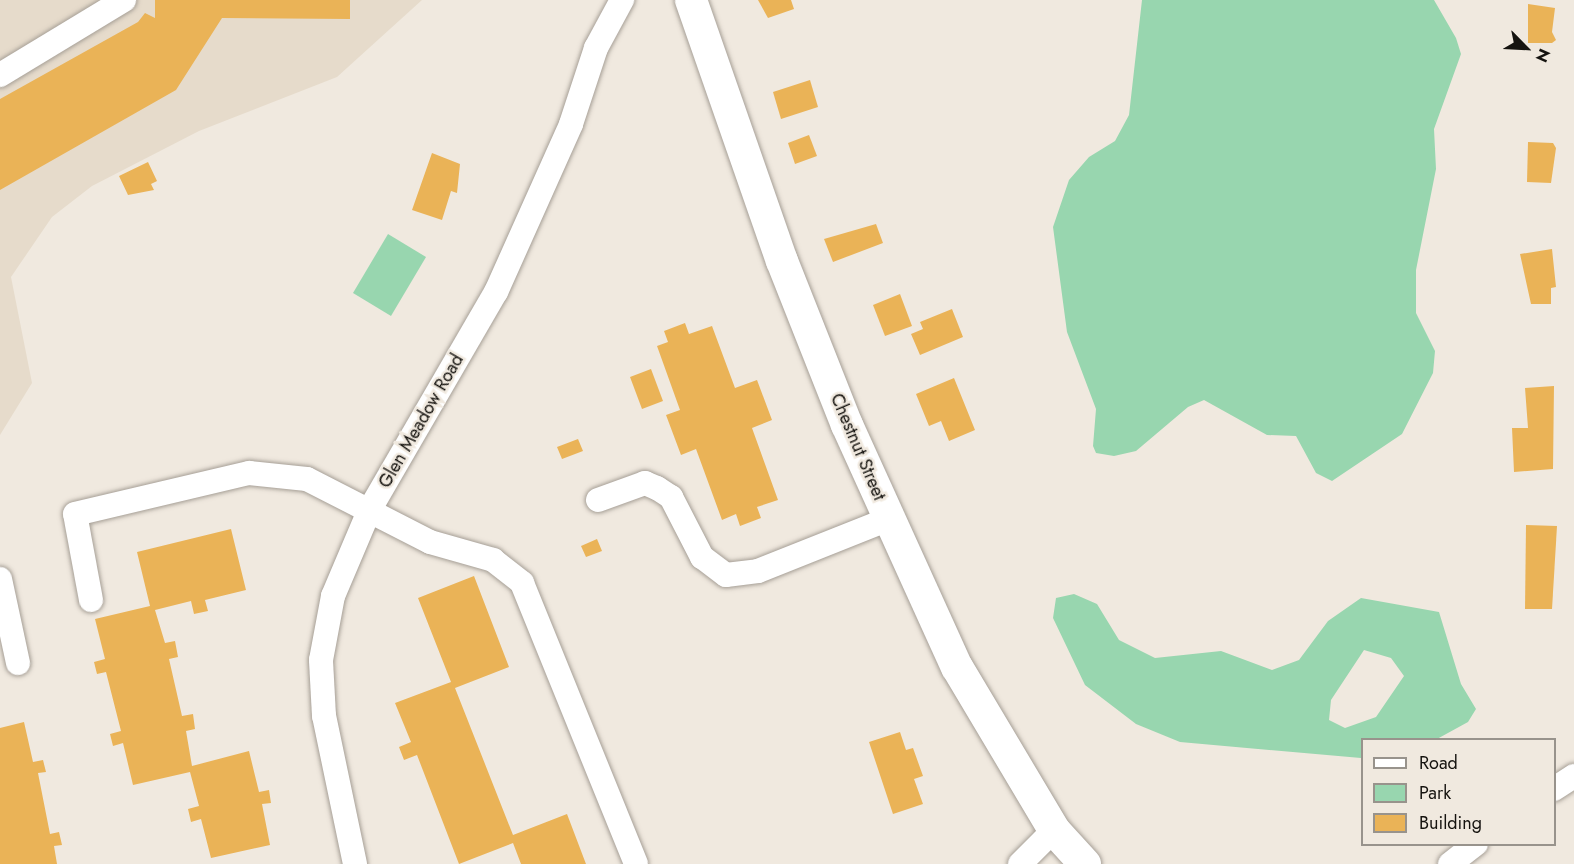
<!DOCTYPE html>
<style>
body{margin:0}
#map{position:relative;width:1574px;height:864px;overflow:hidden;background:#f0e9df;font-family:Jost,sans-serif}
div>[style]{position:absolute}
.built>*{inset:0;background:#e6dbcb}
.green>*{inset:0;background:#98d6af}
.building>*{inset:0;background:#eab357}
.roads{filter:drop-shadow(0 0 2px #a69f96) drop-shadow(0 0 2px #a69f96)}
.minor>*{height:24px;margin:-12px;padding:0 12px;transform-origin:12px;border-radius:12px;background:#fff}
.major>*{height:32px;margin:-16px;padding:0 16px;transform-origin:16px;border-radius:16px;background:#fff}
span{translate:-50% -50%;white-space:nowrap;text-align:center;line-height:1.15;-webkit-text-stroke:5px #f0e9df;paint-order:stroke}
.street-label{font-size:18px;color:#15130f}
.legend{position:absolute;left:1361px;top:738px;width:195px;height:108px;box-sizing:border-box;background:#f0e9df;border:2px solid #98938c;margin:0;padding:8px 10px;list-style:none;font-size:18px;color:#15130f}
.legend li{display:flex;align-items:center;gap:12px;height:30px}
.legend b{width:30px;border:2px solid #98938c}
.north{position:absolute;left:1496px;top:18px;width:60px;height:60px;-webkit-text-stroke:4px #f0e9df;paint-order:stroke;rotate:114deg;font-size:16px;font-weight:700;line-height:24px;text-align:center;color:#15130f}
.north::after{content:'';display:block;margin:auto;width:21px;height:27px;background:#15130f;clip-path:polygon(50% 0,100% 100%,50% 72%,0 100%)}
</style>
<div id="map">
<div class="built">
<i style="clip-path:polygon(0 0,422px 0,337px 77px,199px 131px,92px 186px,52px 217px,11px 277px,32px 383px,0 435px)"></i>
</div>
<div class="green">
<i style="clip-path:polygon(1142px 0,1434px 0,1456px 38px,1461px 54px,1434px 129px,1436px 169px,1416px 270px,1416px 313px,1435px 351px,1433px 373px,1402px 434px,1332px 481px,1316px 473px,1296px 436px,1267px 435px,1204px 400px,1188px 407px,1136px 451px,1114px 456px,1096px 453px,1093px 446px,1096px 409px,1067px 332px,1053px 227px,1069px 180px,1089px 157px,1115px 141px,1129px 115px)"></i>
<i style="clip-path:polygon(388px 234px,426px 257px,391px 316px,353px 293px)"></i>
<i style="clip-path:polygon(evenodd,1074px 594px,1097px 604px,1119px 640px,1155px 658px,1221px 651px,1272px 670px,1299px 660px,1328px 621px,1361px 598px,1439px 612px,1461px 684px,1476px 709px,1468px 722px,1437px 739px,1362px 740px,1361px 758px,1180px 742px,1136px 724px,1085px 685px,1053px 618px,1056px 598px,1074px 594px,1364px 650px,1391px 658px,1404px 676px,1376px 717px,1345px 728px,1329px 720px,1331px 700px,1364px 650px)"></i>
</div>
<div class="building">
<i style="clip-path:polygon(155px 0,350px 0,350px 19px,222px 18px,176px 90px,0 190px,0 99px,138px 22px,145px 13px,155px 18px)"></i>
<i style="clip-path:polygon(758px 0,791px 0,794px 9px,768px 18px)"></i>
<i style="clip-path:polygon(1528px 4px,1555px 8px,1552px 32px,1556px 40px,1552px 43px,1528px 43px)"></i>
<i style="clip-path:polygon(810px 80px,818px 107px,781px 119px,773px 92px)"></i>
<i style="clip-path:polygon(809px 135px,817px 156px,795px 164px,788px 143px)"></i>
<i style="clip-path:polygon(1528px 142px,1553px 143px,1556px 148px,1551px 183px,1527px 182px)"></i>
<i style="clip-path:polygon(432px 153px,460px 164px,457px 193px,451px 191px,442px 220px,412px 210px)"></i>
<i style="clip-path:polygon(148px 162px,157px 181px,151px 184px,154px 190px,128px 195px,119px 176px)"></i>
<i style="clip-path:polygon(876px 224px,883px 243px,833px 262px,824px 239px)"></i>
<i style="clip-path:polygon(1552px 249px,1556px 287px,1551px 288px,1551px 304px,1531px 304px,1520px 254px)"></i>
<i style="clip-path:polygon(900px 294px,912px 326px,885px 336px,873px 305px)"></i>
<i style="clip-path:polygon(952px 309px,963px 337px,920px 355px,911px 334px,923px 329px,920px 322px)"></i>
<i style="clip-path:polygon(685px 323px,689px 334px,712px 326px,735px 388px,757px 380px,772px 420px,752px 428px,778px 500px,757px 507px,761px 518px,740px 526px,736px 514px,722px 520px,696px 449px,681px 455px,666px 415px,680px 410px,657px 346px,668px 342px,664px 331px)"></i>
<i style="clip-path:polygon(651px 369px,663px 401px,642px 409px,630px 377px)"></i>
<i style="clip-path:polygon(954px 378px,975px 430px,949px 441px,941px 421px,929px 426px,916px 394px)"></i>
<i style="clip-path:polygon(1554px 386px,1553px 469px,1514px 472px,1512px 428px,1528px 428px,1525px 388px)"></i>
<i style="clip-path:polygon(578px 439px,583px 451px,562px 459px,557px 447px)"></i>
<i style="clip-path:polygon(1526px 525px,1557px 526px,1552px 609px,1525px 609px)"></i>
<i style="clip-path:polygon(231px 529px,246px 590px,205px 600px,208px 611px,194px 614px,191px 601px,155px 610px,165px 643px,175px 641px,178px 657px,169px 659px,182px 716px,193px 714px,195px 729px,186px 731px,192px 766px,249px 751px,259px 792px,269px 790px,271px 803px,262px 804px,270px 845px,211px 858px,201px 819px,191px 822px,188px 809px,199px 806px,190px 772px,133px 785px,123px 743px,113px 746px,110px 734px,121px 731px,106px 672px,97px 674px,94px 662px,105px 659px,95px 619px,150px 606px,137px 552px)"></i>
<i style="clip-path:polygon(597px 539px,602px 551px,586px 557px,581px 546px)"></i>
<i style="clip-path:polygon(474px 576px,509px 667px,455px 688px,513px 835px,567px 814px,586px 864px,521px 864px,513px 843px,459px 864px,417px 755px,404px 760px,399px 747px,411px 742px,395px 703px,451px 682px,418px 598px)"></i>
<i style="clip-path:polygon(24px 722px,33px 762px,43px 760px,46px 772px,38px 773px,50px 834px,59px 832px,62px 845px,54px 846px,57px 864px,0 864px,0 728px)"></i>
<i style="clip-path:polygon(900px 732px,906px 750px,913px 748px,923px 776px,914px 779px,923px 804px,893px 814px,869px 742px)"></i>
</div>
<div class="roads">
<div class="minor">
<i style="left:0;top:75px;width:145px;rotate:-31.2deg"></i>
<i style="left:598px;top:500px;width:50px;rotate:-19.9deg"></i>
<i style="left:645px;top:483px;width:13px;rotate:23deg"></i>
<i style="left:657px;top:488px;width:17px;rotate:33deg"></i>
<i style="left:671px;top:497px;width:68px;rotate:62.7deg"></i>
<i style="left:702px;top:557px;width:30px;rotate:37deg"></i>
<i style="left:726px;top:575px;width:32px;rotate:-7deg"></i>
<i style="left:758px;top:571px;width:141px;rotate:-21.7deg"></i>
<i style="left:0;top:579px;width:86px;rotate:77.9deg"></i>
<i style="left:91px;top:600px;width:87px;rotate:-100.5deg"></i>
<i style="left:75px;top:514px;width:179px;rotate:-13.3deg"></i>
<i style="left:249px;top:473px;width:58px;rotate:5.9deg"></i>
<i style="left:307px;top:479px;width:138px;rotate:27.1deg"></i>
<i style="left:430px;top:542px;width:66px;rotate:15.9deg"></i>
<i style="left:493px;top:560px;width:37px;rotate:38deg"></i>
<i style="left:522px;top:583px;width:303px;rotate:67.9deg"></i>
<i style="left:1554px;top:789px;width:24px;rotate:-33deg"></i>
<i style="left:355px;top:864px;width:151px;rotate:-101.8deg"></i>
<i style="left:324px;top:716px;width:56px;rotate:-93.1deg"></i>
<i style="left:321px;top:660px;width:65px;rotate:-79.4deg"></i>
<i style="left:333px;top:596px;width:95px;rotate:-67deg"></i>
<i style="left:370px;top:509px;width:251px;rotate:-59.9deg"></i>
<i style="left:496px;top:292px;width:184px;rotate:-65.9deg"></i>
<i style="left:571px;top:124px;width:80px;rotate:-71.8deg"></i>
<i style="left:596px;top:48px;width:55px;rotate:-61.6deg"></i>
<i style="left:1020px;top:864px;width:48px;rotate:-45deg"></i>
<i style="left:1450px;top:864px;width:33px;rotate:-38deg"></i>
</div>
<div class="major">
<i style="left:691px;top:0;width:276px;rotate:70.8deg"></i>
<i style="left:782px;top:261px;width:176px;rotate:68.4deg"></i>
<i style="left:847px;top:425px;width:266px;rotate:65.6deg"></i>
<i style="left:957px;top:667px;width:190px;rotate:59.2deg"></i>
<i style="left:1054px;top:830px;width:46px;rotate:47.6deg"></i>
</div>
</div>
<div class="street-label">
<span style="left:421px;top:421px;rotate:-60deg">Glen Meadow Road</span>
<span style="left:858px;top:447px;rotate:67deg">Chestnut Street</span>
</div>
<ul class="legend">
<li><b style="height:8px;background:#fff"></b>Road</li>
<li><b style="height:16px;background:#98d6af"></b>Park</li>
<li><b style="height:16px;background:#eab357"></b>Building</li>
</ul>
<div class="north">N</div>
</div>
